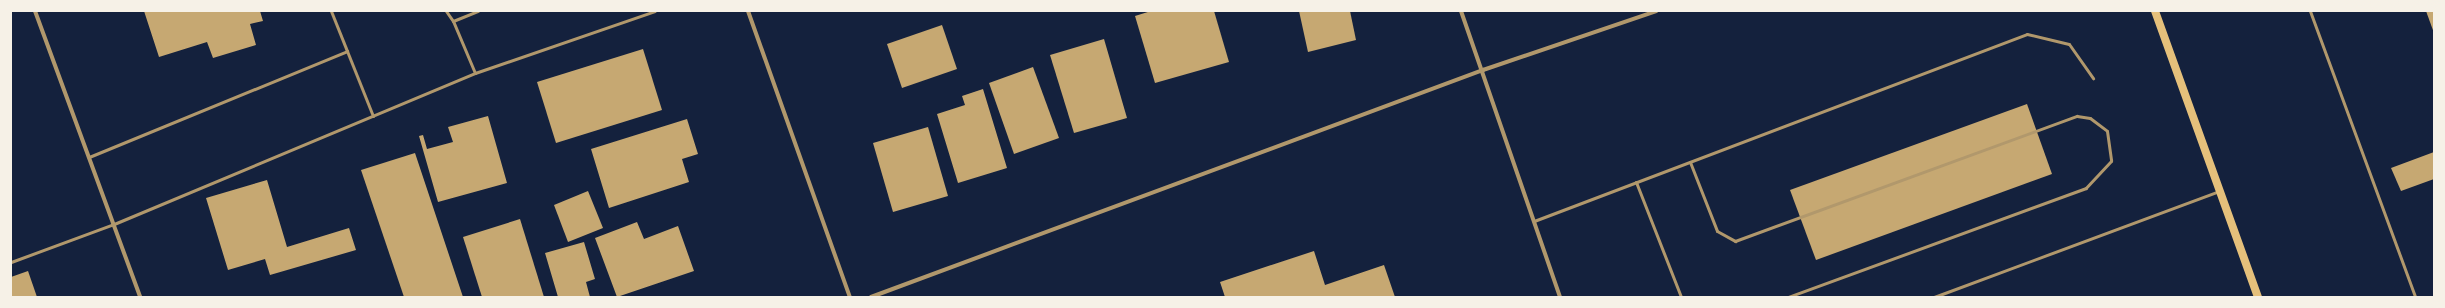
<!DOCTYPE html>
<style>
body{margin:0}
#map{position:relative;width:2445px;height:308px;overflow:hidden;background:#14213d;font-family:"Open Sans",sans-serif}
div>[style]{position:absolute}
.building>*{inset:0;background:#c6a872}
.service>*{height:3px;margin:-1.5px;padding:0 1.5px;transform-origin:1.5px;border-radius:1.5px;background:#b1986c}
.minor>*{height:4px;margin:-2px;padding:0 2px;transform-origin:2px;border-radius:2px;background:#b1986c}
.secondary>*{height:8px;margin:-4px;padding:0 4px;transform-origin:4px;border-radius:4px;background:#e5c07b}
span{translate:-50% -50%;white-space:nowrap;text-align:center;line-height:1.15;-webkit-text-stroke:3.5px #f6f1e7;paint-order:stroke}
.frame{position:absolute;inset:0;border:12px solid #f6f1e7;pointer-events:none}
</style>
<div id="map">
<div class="building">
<i style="clip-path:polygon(144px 11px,260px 11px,263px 21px,250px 24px,256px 45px,213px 58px,207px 42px,159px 57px)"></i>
<i style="clip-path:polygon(1151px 11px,1214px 11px,1229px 62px,1155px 83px,1135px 16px)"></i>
<i style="clip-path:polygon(1299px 11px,1350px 11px,1356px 40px,1308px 52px)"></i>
<i style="clip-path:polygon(2426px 11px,2434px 11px,2434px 33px)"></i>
<i style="clip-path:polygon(942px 25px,957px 69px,902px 88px,887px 44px)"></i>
<i style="clip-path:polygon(1104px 39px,1127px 118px,1074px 133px,1050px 55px)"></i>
<i style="clip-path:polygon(643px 49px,662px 110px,556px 143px,537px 82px)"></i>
<i style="clip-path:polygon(1033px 67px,1059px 138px,1014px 154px,989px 83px)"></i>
<i style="clip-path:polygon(983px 89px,1007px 168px,958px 183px,937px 114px,965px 105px,962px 96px)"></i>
<i style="clip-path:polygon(2027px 104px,2052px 174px,1816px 260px,1790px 190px)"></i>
<i style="clip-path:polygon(488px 116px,507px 183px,438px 202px,419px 136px,423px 135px,427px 149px,453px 142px,448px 127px)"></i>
<i style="clip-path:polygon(687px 119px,698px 154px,682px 159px,689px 182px,609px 208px,591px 149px)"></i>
<i style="clip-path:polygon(928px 127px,948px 196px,893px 212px,873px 143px)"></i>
<i style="clip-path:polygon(2434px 152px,2434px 179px,2401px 191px,2391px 168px)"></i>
<i style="clip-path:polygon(415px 153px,463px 297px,404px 297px,361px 170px)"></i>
<i style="clip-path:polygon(267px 180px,287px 247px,349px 228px,356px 250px,270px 275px,265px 259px,228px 270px,206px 198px)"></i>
<i style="clip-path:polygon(588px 191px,603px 228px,568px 242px,554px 205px)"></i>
<i style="clip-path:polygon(520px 219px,544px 297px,482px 297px,463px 237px)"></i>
<i style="clip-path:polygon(637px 222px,644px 239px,678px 226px,694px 271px,617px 297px,595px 238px)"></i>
<i style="clip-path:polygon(584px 242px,595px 279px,586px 282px,590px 297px,558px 297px,545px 253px)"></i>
<i style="clip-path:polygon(1314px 251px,1325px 285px,1384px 265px,1395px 297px,1225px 297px,1220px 282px)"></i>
<i style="clip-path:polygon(28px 271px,37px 297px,11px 297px,11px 277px)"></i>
</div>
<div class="service">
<i style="left:331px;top:11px;width:43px;rotate:68.2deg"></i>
<i style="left:446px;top:11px;width:12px;rotate:55deg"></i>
<i style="left:2310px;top:11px;width:305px;rotate:69.8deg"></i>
<i style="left:475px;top:73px;width:56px;rotate:-112.9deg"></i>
<i style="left:453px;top:21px;width:27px;rotate:-22deg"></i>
<i style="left:89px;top:157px;width:279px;rotate:-22.3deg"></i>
<i style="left:347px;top:51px;width:70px;rotate:68.2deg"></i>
<i style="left:1690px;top:162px;width:74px;rotate:68.6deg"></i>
<i style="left:1717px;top:231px;width:21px;rotate:29deg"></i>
<i style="left:1735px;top:241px;width:364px;rotate:-20.1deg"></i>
<i style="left:2077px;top:116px;width:13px;rotate:9deg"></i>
<i style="left:2090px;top:118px;width:21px;rotate:37deg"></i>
<i style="left:2107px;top:131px;width:30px;rotate:82deg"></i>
<i style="left:2111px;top:161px;width:37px;rotate:133deg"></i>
<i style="left:2086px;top:188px;width:317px;rotate:159.9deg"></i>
<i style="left:1636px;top:182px;width:123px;rotate:68.6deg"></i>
<i style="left:1534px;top:221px;width:527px;rotate:-20.77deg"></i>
<i style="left:2027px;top:34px;width:43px;rotate:13.4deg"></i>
<i style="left:2069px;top:44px;width:42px;rotate:54.8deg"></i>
<i style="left:11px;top:262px;width:110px;rotate:-20.3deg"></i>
<i style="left:114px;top:224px;width:391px;rotate:-22.7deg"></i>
<i style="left:475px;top:73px;width:190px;rotate:-19deg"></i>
<i style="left:1934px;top:297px;width:304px;rotate:-20.4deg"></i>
</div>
<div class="minor">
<i style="left:35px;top:11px;width:305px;rotate:69.8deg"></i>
<i style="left:748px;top:11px;width:304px;rotate:70.4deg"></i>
<i style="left:1461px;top:11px;width:303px;rotate:70.9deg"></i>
<i style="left:871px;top:297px;width:653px;rotate:-20.35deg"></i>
<i style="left:1483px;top:70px;width:183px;rotate:-18.8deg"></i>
</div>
<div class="secondary">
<i style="left:2155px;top:11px;width:304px;rotate:70.2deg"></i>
</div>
<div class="frame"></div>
</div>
